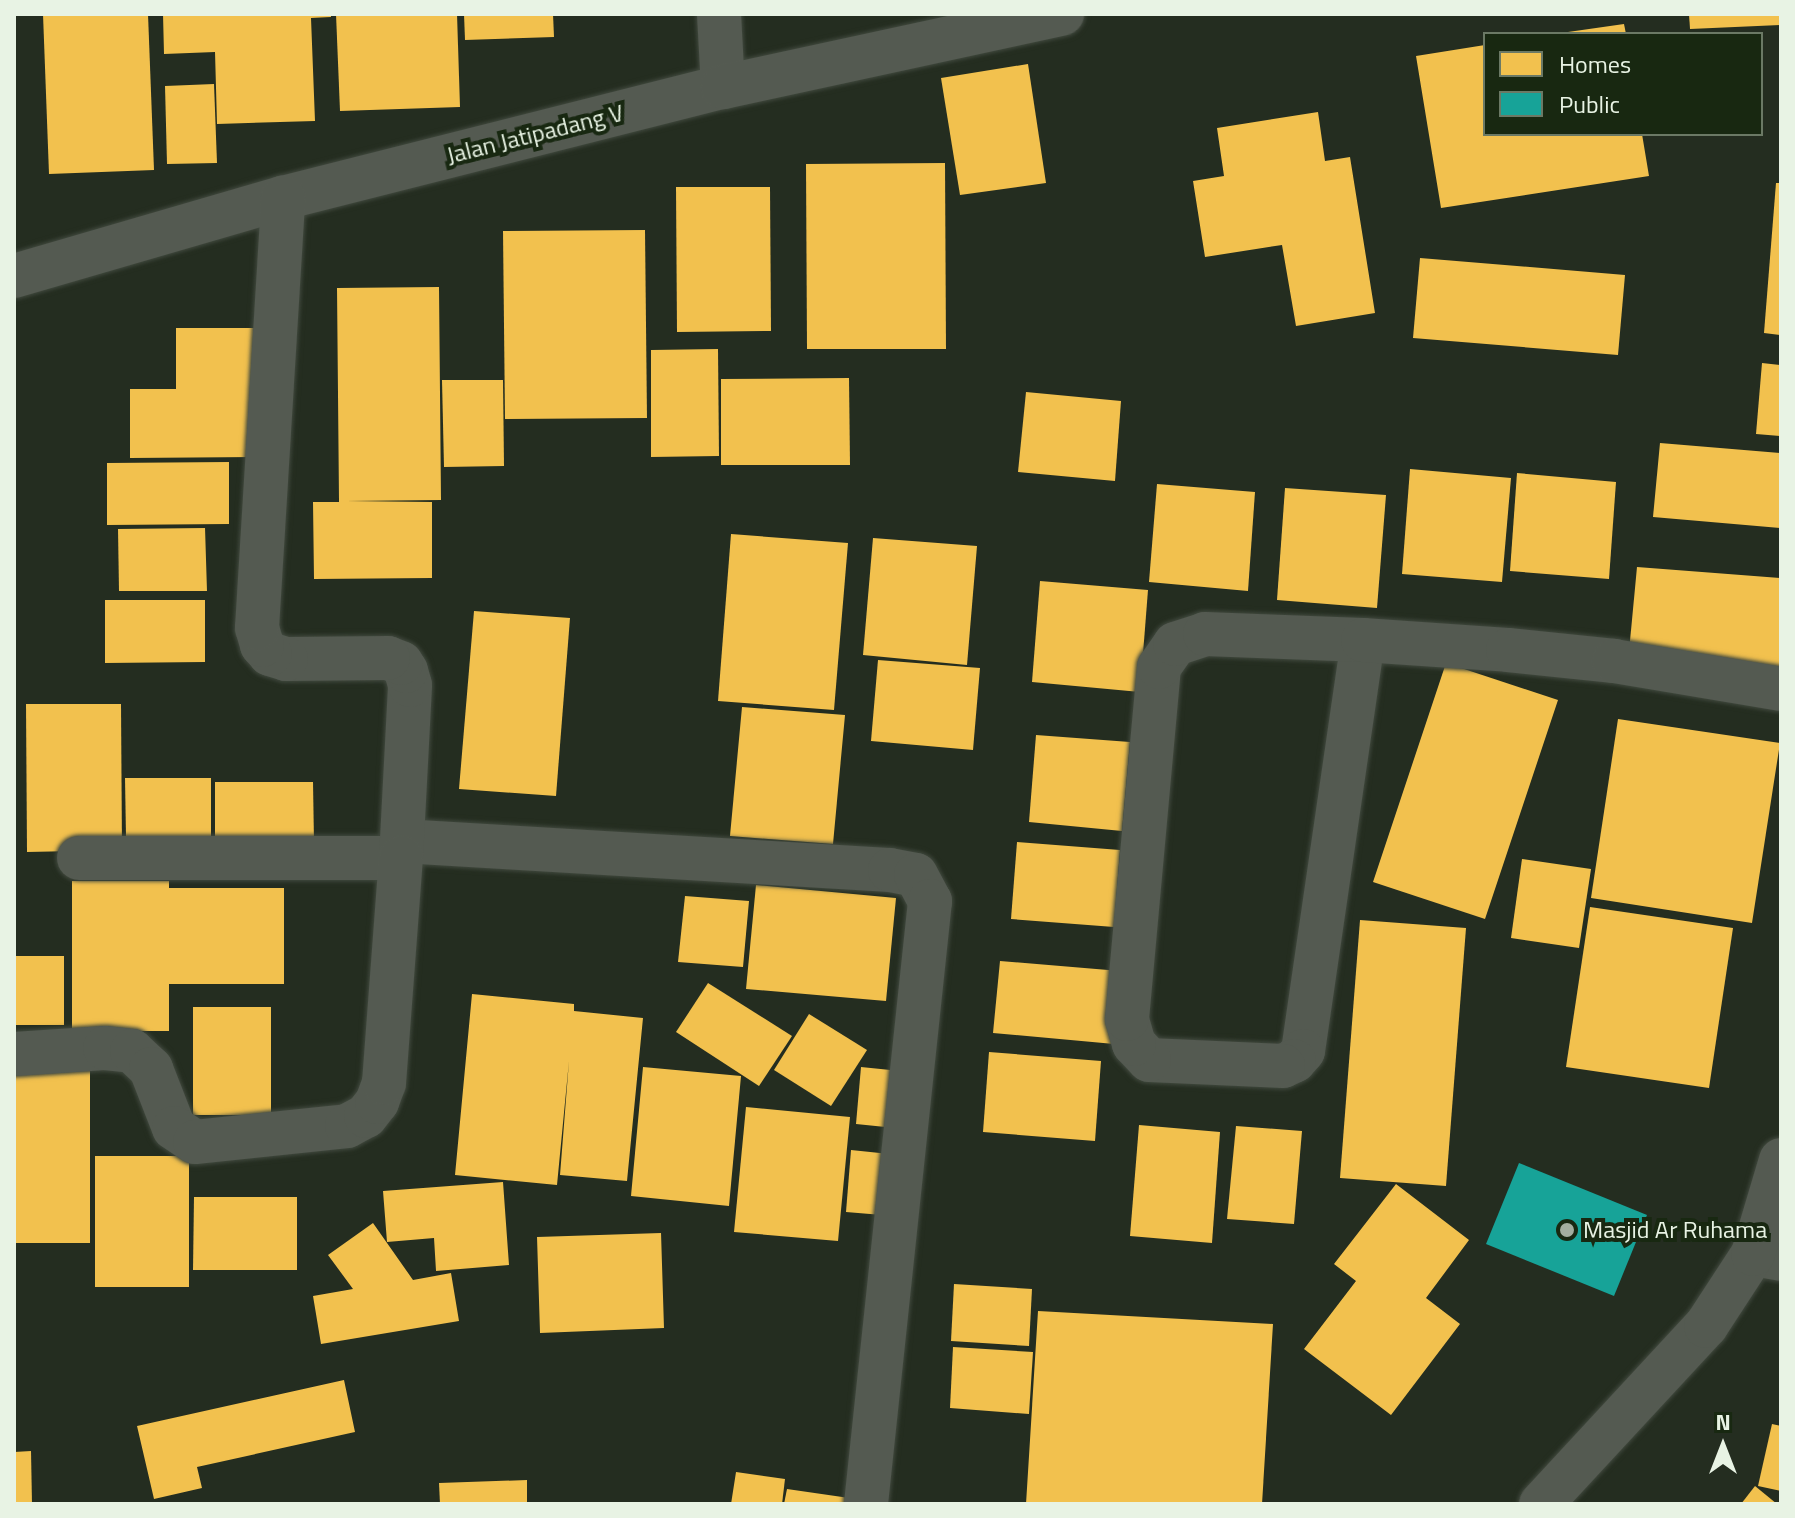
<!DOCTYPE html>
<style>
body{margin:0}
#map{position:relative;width:1795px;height:1518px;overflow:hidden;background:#242d20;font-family:"Titillium Web",sans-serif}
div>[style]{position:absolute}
.homes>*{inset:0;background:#f2c14e}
.public>*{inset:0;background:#17a398}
.roads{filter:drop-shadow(0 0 2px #41493e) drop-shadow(0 0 2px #41493e)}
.minor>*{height:44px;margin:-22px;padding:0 22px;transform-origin:22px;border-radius:22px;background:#545a51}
.tertiary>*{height:44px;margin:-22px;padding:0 22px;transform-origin:22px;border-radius:22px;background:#545a51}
.dots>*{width:22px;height:22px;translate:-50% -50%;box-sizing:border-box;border:4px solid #182811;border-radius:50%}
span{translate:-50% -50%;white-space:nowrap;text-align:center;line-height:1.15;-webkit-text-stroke:8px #182811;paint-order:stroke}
.street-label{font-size:24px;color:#e8f3e4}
.poi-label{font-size:24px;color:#e8f3e4}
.left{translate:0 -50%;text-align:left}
.frame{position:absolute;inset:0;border:16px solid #e8f3e4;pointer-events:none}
.legend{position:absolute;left:1483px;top:32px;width:280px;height:104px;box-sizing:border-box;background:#182811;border:2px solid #6b7965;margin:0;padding:10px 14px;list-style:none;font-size:24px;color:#e8f3e4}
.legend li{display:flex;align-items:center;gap:16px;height:40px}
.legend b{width:40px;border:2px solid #6b7965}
.north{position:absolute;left:1683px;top:1406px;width:80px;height:80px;-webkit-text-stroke:6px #182811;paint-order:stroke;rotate:0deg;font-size:22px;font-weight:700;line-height:32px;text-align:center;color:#e8f3e4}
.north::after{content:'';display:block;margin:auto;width:28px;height:36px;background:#e8f3e4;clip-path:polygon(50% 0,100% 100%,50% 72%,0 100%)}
</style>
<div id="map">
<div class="homes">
<i style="clip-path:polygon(43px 14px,148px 14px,154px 170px,49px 174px)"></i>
<i style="clip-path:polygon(163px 14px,331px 14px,331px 17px,311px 18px,315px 121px,217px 124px,215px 52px,164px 54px)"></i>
<i style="clip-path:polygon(336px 14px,457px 14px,460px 107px,340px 111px)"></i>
<i style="clip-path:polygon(464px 14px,553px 14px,554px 37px,465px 40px)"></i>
<i style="clip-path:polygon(1689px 14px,1781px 14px,1781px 25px,1690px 29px)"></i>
<i style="clip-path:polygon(1624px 24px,1626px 34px,1568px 34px,1568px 32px)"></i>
<i style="clip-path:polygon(1485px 45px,1485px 134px,1642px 134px,1649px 176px,1441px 208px,1416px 56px)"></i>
<i style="clip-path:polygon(1028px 64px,1046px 183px,960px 195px,941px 78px)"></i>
<i style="clip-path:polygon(214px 84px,217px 163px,167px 164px,165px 86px)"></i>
<i style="clip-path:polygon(1318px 112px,1325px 161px,1350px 157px,1375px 313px,1296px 326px,1282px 245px,1205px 257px,1193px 181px,1224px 176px,1217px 128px)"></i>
<i style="clip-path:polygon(945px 163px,946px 349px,807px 349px,806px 164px)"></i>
<i style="clip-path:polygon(1776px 183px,1781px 183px,1781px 335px,1764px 333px)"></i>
<i style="clip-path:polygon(676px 187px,770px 187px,771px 331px,677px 332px)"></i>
<i style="clip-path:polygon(645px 230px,647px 418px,505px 419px,503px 231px)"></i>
<i style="clip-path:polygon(1420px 258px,1625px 275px,1618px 355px,1413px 338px)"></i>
<i style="clip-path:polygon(439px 287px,441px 500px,346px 501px,432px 502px,432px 578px,314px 579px,313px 502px,339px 502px,337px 288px)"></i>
<i style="clip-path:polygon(176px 328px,256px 328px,257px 457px,130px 458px,130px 389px,176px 389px)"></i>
<i style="clip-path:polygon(718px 349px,719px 456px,651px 457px,651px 350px)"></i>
<i style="clip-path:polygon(1762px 363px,1781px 365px,1781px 436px,1756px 434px)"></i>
<i style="clip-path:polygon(849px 378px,850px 465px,721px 465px,721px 379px)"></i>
<i style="clip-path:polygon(442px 380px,503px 380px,504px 466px,444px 467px)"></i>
<i style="clip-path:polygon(1026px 392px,1121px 401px,1115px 481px,1018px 472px)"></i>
<i style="clip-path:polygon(1660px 443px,1781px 453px,1781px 528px,1653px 517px)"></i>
<i style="clip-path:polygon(229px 462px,229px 524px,107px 525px,107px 463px)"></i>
<i style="clip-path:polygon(1410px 469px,1511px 478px,1502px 582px,1402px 574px)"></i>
<i style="clip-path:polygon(1517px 473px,1616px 482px,1609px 579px,1510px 571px)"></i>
<i style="clip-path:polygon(1157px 484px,1255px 492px,1248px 591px,1149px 582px)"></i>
<i style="clip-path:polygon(1285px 488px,1386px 495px,1377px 608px,1277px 600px)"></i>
<i style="clip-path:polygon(205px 528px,207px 591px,119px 591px,118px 529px)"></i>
<i style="clip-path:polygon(731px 534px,848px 543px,834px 710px,718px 701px)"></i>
<i style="clip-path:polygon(873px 538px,977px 546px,967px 665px,863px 655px)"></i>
<i style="clip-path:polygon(1637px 567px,1781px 578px,1781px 675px,1628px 662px)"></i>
<i style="clip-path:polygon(1040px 581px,1148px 590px,1140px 692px,1032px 682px)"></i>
<i style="clip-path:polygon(105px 600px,205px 600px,205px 662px,105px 663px)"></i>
<i style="clip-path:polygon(474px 611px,570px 618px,556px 796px,459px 789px)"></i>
<i style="clip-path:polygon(878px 660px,980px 668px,973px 750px,871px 741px)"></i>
<i style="clip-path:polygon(1446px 663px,1558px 700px,1485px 919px,1373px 882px)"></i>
<i style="clip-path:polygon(26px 704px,121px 704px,122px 850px,27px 852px)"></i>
<i style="clip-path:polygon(742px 707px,845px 715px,833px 844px,730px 836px)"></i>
<i style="clip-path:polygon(1618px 719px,1780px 743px,1752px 923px,1591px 898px)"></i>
<i style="clip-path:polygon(1036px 735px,1130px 742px,1122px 831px,1029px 822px)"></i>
<i style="clip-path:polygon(125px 778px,211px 778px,211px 837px,126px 837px)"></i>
<i style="clip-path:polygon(215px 782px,313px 782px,314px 843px,215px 843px)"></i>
<i style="clip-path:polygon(1017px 842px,1120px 850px,1114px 927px,1011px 919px)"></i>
<i style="clip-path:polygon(1522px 859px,1591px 869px,1579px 948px,1511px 938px)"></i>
<i style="clip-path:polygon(72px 881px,169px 881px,169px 888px,284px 888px,284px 984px,169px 984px,169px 1031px,72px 1031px)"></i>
<i style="clip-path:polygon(756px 885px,896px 898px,886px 1001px,746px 989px)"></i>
<i style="clip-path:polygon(685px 896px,749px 901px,743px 967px,678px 962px)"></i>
<i style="clip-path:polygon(1590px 907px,1733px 928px,1709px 1088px,1566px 1067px)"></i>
<i style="clip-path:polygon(1360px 920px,1466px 928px,1446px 1186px,1340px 1178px)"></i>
<i style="clip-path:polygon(14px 956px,64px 956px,64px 1025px,14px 1025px)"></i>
<i style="clip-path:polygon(1000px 961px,1120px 971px,1114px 1044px,993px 1033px)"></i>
<i style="clip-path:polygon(708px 983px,792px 1036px,759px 1086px,676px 1032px)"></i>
<i style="clip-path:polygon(472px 994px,574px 1004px,574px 1011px,643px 1018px,627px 1181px,560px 1175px,569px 1061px,557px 1185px,455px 1175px)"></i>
<i style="clip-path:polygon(193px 1007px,271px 1007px,271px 1115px,193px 1115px)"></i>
<i style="clip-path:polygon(809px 1014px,867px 1050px,831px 1106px,774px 1070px)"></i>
<i style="clip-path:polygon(989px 1052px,1101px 1061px,1095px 1141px,983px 1132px)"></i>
<i style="clip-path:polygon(14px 1066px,90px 1066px,90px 1243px,14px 1243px)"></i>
<i style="clip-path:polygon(643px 1067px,741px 1076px,729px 1206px,631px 1196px)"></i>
<i style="clip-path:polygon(861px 1067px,910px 1072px,905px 1129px,856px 1124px)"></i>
<i style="clip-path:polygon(746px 1107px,850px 1117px,838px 1241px,734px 1232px)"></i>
<i style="clip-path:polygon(1139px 1125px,1220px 1132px,1212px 1243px,1130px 1236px)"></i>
<i style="clip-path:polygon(1236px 1126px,1302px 1131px,1294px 1224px,1227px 1219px)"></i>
<i style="clip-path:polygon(851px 1150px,899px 1155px,894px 1216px,846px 1212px)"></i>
<i style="clip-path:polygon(95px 1156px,189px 1156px,189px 1287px,95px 1287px)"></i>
<i style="clip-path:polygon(503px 1182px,509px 1265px,436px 1271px,434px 1238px,387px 1242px,383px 1191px)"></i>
<i style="clip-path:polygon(1396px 1184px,1469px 1240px,1426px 1298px,1460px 1324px,1391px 1415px,1304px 1349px,1356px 1281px,1334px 1264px)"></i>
<i style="clip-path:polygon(194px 1197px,297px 1197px,297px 1270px,193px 1270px)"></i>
<i style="clip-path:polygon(373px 1223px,413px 1280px,451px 1273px,459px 1321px,321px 1344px,313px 1296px,353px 1289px,328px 1255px)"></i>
<i style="clip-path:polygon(661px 1233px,664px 1328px,540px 1333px,537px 1237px)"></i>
<i style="clip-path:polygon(954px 1284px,1032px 1289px,1029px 1346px,951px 1341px)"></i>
<i style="clip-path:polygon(1038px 1311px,1273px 1324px,1262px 1504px,1026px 1504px)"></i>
<i style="clip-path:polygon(953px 1347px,1033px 1352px,1029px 1414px,950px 1408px)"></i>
<i style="clip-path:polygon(344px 1380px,355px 1432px,197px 1467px,202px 1488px,154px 1499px,137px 1426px)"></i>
<i style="clip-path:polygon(1772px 1424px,1781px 1426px,1781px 1491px,1758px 1486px)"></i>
<i style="clip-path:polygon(31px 1451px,32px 1504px,14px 1504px,14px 1452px)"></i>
<i style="clip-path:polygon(736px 1472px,785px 1479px,782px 1504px,731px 1504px)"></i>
<i style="clip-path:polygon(527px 1480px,527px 1504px,440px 1504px,439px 1483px)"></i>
<i style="clip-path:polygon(1755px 1486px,1777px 1504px,1741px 1504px)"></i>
<i style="clip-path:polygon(787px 1489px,863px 1500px,863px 1504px,784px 1504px)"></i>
</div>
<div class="public">
<i style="clip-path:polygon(1519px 1163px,1647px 1215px,1614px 1296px,1486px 1244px)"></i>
</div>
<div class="roads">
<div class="minor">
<i style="left:719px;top:14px;width:73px;rotate:86.9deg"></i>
<i style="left:14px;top:276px;width:280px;rotate:-16.2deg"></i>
<i style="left:283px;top:198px;width:454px;rotate:-14.2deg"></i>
<i style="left:723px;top:87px;width:347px;rotate:-12.2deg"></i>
<i style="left:1363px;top:640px;width:415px;rotate:98.3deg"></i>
<i style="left:1303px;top:1051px;width:13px;rotate:132deg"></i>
<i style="left:1294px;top:1061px;width:12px;rotate:156deg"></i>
<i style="left:1283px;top:1066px;width:134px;rotate:-177.4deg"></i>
<i style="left:1149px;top:1060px;width:22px;rotate:-133deg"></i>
<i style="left:1134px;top:1044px;width:26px;rotate:-106deg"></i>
<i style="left:1127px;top:1019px;width:353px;rotate:-84.8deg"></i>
<i style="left:1159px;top:667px;width:28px;rotate:-55deg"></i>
<i style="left:1175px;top:644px;width:32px;rotate:-18deg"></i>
<i style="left:1205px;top:634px;width:158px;rotate:2.2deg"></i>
<i style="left:1363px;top:640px;width:145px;rotate:3.9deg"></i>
<i style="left:1508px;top:650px;width:107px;rotate:5.9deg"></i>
<i style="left:1614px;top:661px;width:169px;rotate:9.5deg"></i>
<i style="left:402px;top:841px;width:489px;rotate:3.4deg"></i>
<i style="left:890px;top:870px;width:26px;rotate:11deg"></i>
<i style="left:916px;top:875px;width:30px;rotate:62deg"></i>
<i style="left:930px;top:901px;width:606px;rotate:96.06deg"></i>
<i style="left:79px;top:858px;width:322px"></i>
<i style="left:401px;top:858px;width:173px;rotate:-87deg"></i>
<i style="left:410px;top:685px;width:15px;rotate:-106deg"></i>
<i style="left:406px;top:671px;width:9px;rotate:-122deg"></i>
<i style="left:401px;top:663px;width:14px;rotate:-159deg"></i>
<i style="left:388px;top:658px;width:102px;rotate:179.4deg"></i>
<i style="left:286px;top:659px;width:17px;rotate:-163deg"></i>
<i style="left:270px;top:654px;width:12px;rotate:-132deg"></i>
<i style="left:262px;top:645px;width:18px;rotate:-106deg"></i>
<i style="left:257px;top:628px;width:431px;rotate:-86.5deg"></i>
<i style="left:14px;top:1054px;width:91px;rotate:-3.8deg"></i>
<i style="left:105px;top:1048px;width:27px;rotate:6deg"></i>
<i style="left:132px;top:1051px;width:26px;rotate:43deg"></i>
<i style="left:151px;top:1069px;width:63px;rotate:68.7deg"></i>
<i style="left:174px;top:1128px;width:25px;rotate:34deg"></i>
<i style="left:195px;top:1142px;width:153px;rotate:-6deg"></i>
<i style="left:347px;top:1126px;width:21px;rotate:-28deg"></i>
<i style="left:366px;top:1116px;width:18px;rotate:-52deg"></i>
<i style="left:377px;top:1102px;width:20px;rotate:-70deg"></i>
<i style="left:384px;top:1083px;width:226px;rotate:-85.7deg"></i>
<i style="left:1753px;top:1254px;width:28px;rotate:10deg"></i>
</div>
<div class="tertiary">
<i style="left:1541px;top:1504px;width:243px;rotate:-47.2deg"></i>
<i style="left:1706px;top:1326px;width:86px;rotate:-56.9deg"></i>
<i style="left:1753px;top:1254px;width:98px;rotate:-73.4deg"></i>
</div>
</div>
<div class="dots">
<i style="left:1567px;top:1230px;background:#a3ae9f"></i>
</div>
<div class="street-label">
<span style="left:535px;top:134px;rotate:-14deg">Jalan Jatipadang V</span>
</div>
<div class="poi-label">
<span class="left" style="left:1583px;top:1230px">Masjid Ar Ruhama</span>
</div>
<div class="frame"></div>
<ul class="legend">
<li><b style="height:22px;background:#f2c14e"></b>Homes</li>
<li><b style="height:22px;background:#17a398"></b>Public</li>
</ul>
<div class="north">N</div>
</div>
